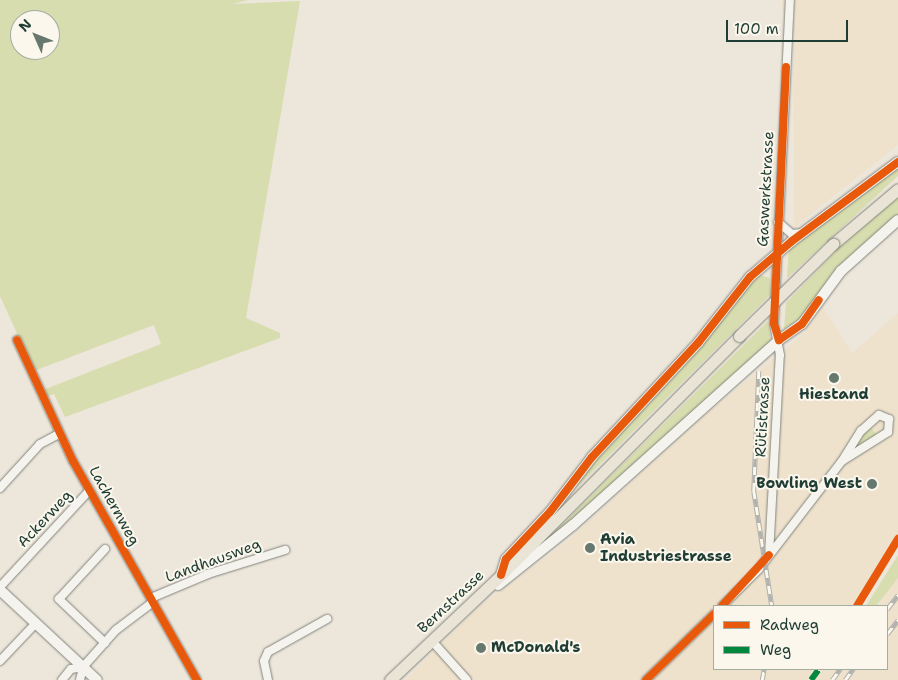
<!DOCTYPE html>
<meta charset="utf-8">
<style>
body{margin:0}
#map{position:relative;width:898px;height:680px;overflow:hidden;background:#ede6db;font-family:"Shantell Sans",sans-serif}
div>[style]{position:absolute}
.built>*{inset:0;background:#efe2cd}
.green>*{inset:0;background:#d7ddae}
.roads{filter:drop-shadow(0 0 1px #81847d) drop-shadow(0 0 1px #81847d)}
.street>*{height:8px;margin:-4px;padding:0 4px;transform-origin:4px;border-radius:4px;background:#f5f3ee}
.secondary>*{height:10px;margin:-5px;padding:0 5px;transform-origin:5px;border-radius:5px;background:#f5f3ee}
.primary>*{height:11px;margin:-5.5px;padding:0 5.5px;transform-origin:5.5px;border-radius:5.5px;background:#e9e4d5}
.rail>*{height:4.5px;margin-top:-2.25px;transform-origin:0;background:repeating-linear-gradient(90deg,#fbf7ec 0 8px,#b1b2ae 0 16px);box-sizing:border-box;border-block:1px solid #b1b2ae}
.bridges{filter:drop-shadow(0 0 1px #81847d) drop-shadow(0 0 1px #81847d)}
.primary-bridge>*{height:11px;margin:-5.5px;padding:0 5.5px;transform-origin:5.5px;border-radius:5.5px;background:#e9e4d5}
.quiet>*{height:6px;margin-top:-3px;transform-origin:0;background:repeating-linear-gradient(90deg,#00873e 0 12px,transparent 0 18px)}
.cycleway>*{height:8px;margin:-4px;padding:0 4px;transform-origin:4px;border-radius:4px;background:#e8590c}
.dots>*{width:14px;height:14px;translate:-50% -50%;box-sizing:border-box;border:2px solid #fbf7ec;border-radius:50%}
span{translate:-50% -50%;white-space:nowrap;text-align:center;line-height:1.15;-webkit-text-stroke:4px #fbf7ec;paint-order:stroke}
.street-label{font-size:15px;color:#1f3d34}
.poi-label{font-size:15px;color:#1f3d34;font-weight:700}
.right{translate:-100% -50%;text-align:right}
.left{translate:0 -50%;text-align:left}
.legend{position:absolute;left:713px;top:605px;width:175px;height:65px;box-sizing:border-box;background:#fbf7ec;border:1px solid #a3ada2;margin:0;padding:6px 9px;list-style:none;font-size:15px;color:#1f3d34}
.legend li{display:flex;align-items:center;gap:10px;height:25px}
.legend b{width:25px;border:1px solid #a3ada2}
.north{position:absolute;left:10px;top:10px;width:50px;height:50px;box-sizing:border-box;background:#fbf7ec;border:1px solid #a3ada2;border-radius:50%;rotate:314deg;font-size:14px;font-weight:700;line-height:20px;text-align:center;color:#1f3d34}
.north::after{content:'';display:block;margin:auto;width:18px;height:22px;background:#67786e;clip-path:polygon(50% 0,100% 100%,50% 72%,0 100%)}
.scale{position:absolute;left:726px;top:20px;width:122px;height:22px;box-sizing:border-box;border:2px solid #1f3d34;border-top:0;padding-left:6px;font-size:15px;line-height:18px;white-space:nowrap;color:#1f3d34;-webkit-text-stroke:4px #fbf7ec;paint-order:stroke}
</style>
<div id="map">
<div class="built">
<i style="clip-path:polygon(782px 0,898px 0,898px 145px,794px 228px,793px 43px,785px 41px)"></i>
<i style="clip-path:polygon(823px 307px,852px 353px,898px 313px,898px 536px,855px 606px,714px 606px,714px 669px,816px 669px,807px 680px,405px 680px,480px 606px,564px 544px,705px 415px,803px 334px)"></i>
<i style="clip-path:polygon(898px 578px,898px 680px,814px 680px,822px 669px,887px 669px,887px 606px,876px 606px)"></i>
</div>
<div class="green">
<i style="clip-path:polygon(evenodd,0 0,248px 0,232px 4px,300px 1px,246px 318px,280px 333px,280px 338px,65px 417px,54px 394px,46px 397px,43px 390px,161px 344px,154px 325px,34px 371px,0 296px,0 0,20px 20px,50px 20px,50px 50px,20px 50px,20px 20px)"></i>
<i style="clip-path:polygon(898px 164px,898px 176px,787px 278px,789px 248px)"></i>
<i style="clip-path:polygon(898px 196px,898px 216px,808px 313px,784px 329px,786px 303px,839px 248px)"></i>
<i style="clip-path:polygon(759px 275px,770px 278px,771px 294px,568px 496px,588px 467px,748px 284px)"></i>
<i style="clip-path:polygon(768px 321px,771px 341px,565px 528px,537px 549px)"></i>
<i style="clip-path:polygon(870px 427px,877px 435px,853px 450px,865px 432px)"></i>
<i style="clip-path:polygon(898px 555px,898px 578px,876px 606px,866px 606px)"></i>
</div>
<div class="roads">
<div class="street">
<i style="left:778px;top:222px;width:18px;rotate:41deg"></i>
<i style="left:792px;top:234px;width:10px;rotate:-6deg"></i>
<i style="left:17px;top:340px;width:133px;rotate:65.2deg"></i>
<i style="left:73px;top:461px;width:252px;rotate:60.5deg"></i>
<i style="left:879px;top:415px;width:11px;rotate:22deg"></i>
<i style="left:889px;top:419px;width:13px;rotate:94deg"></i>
<i style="left:888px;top:432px;width:54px;rotate:147.8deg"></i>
<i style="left:842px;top:461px;width:36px;rotate:-58deg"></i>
<i style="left:861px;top:431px;width:24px;rotate:-42deg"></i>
<i style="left:0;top:488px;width:59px;rotate:-47.7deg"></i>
<i style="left:40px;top:444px;width:21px;rotate:-28deg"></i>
<i style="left:769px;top:555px;width:200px;rotate:-86.9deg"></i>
<i style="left:780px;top:355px;width:32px;rotate:-101deg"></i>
<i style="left:774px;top:324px;width:324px;rotate:-87.2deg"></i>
<i style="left:0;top:587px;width:131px;rotate:-47.2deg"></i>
<i style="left:151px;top:598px;width:62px;rotate:-22.8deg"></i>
<i style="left:208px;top:574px;width:81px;rotate:-17.3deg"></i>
<i style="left:722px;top:606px;width:51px;rotate:-45deg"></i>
<i style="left:758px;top:570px;width:138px;rotate:-52.4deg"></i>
<i style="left:432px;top:641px;width:52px;rotate:48.1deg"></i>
<i style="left:105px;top:643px;width:64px;rotate:-136.3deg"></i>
<i style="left:59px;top:599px;width:68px;rotate:-47.4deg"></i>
<i style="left:0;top:661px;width:52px;rotate:-46.5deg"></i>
<i style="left:62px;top:680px;width:14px;rotate:-51deg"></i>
<i style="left:71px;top:669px;width:12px;rotate:-9deg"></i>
<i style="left:80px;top:680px;width:13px;rotate:-77deg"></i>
<i style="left:83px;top:667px;width:50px;rotate:-48.3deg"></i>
<i style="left:116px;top:630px;width:46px;rotate:-37.1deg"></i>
<i style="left:268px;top:680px;width:19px;rotate:-102deg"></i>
<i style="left:264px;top:661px;width:10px;rotate:-66deg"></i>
<i style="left:268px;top:652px;width:68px;rotate:-29.2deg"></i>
<i style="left:646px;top:680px;width:95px;rotate:-44.1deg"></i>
</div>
<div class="secondary">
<i style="left:501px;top:575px;width:17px;rotate:-73deg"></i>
<i style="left:506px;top:559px;width:64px;rotate:-46.9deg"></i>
<i style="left:550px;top:512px;width:69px;rotate:-52.6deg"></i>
<i style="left:592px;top:457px;width:156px;rotate:-47.1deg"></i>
<i style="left:698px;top:343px;width:84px;rotate:-51.8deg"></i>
<i style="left:750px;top:277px;width:55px;rotate:-40.6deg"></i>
<i style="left:792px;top:241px;width:132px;rotate:-36.7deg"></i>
<i style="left:498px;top:585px;width:96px;rotate:-38.7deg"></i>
<i style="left:573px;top:525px;width:277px;rotate:-41.9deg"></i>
<i style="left:779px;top:340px;width:28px;rotate:-35deg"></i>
<i style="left:802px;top:324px;width:66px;rotate:-53.7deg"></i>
<i style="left:841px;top:271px;width:76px;rotate:-41.8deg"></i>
<i style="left:0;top:590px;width:132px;rotate:42.9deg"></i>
</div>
<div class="primary">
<i style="left:833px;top:244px;width:85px;rotate:-40.2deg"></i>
<i style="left:390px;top:680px;width:153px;rotate:-43.4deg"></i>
<i style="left:501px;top:575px;width:337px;rotate:-45.1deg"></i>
</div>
</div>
<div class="rail">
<i style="left:759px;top:371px;width:120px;rotate:92.4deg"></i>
<i style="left:754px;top:491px;width:116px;rotate:81.1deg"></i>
<i style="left:887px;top:609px;width:18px;rotate:-52deg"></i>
<i style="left:887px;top:634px;width:18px;rotate:-52deg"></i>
<i style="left:762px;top:680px;width:11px;rotate:-80deg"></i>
<i style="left:832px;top:680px;width:14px;rotate:-54deg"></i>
<i style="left:845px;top:680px;width:14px;rotate:-54deg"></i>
</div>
<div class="bridges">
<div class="primary-bridge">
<i style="left:739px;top:336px;width:132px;rotate:-44.4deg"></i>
</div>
</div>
<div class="quiet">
<i style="left:811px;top:680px;width:14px;rotate:-54deg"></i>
</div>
<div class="cycleway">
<i style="left:786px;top:67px;width:257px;rotate:92.7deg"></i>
<i style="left:774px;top:324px;width:17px;rotate:73deg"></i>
<i style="left:779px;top:340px;width:28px;rotate:-35deg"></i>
<i style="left:802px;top:324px;width:29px;rotate:-55deg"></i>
<i style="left:17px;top:340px;width:133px;rotate:65.2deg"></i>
<i style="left:73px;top:461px;width:252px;rotate:60.5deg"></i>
<i style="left:501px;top:575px;width:17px;rotate:-73deg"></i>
<i style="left:506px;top:559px;width:64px;rotate:-46.9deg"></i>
<i style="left:550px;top:512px;width:69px;rotate:-52.6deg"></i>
<i style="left:592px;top:457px;width:156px;rotate:-47.1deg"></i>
<i style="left:698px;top:343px;width:84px;rotate:-51.8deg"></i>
<i style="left:750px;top:277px;width:55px;rotate:-40.6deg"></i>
<i style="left:792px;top:241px;width:132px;rotate:-36.7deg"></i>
<i style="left:722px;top:606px;width:69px;rotate:-47.3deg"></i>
<i style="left:857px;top:606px;width:79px;rotate:-58.5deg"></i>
<i style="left:646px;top:680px;width:95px;rotate:-44.1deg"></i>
</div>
<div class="dots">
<i style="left:834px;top:378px;background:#67786e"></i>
<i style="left:872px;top:484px;background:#67786e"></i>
<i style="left:590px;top:548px;background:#67786e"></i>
<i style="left:481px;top:648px;background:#67786e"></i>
</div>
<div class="street-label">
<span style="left:766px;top:189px;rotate:-87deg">Gaswerkstrasse</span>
<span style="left:763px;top:417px;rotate:-87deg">Rütistrasse</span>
<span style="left:114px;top:506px;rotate:61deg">Lachernweg</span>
<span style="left:45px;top:519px;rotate:-47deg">Ackerweg</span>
<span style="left:213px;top:561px;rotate:-20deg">Landhausweg</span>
<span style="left:451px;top:602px;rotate:-43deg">Bernstrasse</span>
</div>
<div class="poi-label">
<span style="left:834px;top:395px">Hiestand</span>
<span class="right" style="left:862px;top:484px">Bowling West</span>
<span class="left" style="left:600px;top:548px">Avia<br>Industriestrasse</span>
<span class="left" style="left:491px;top:648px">McDonald's</span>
</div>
<ul class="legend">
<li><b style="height:6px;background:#e8590c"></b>Radweg</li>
<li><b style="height:6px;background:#00873e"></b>Weg</li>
</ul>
<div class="north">N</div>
<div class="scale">100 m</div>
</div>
